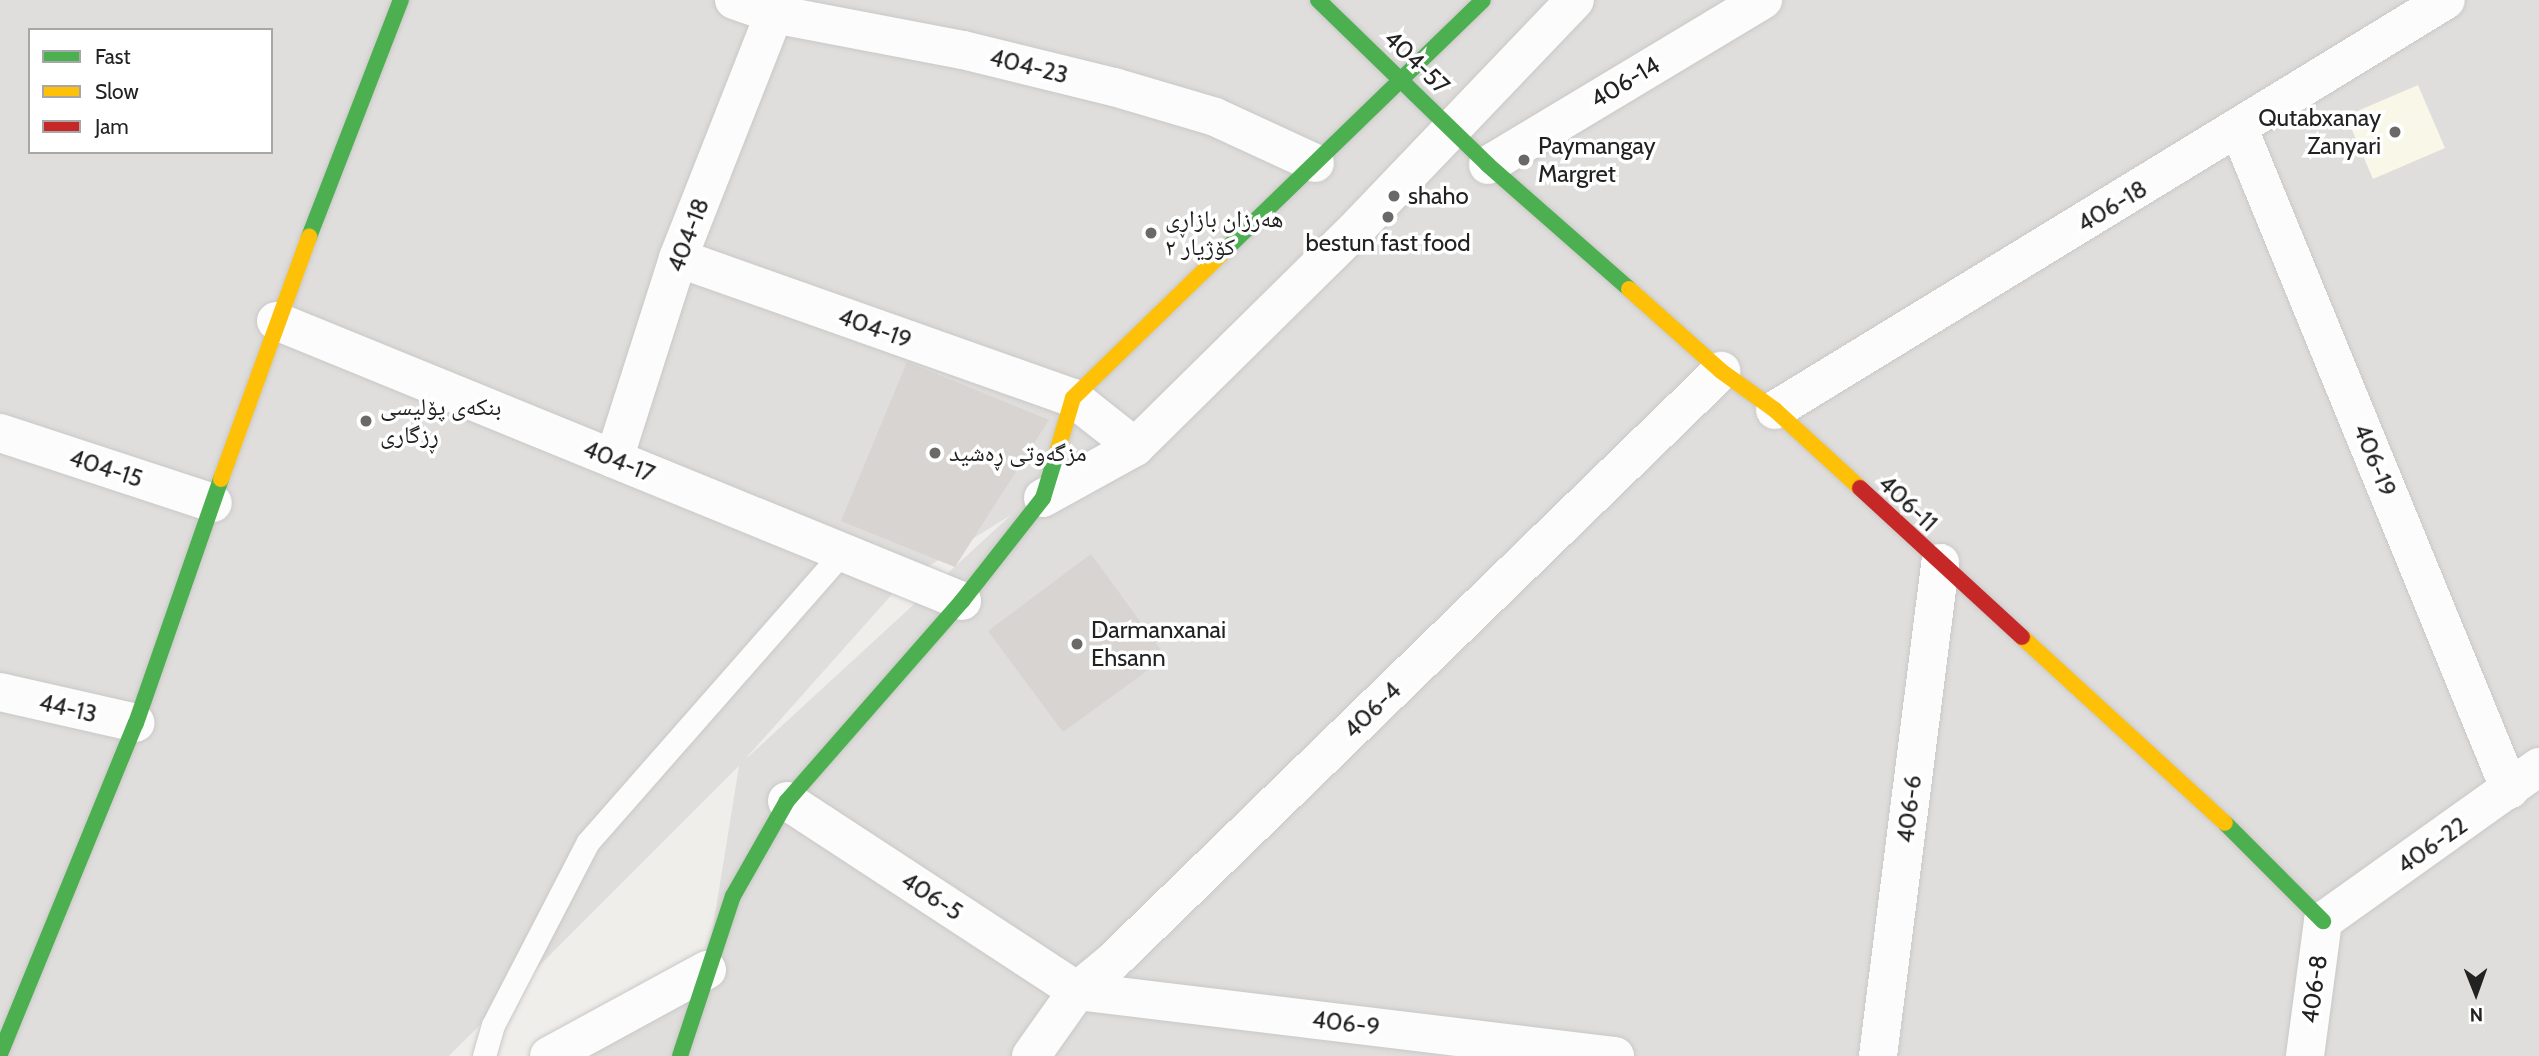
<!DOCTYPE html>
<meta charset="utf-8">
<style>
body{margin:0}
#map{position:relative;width:2539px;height:1056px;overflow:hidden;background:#f0eeeb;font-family:Cabin,"Noto Naskh Arabic",sans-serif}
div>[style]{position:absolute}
.residential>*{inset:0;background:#dfdedc}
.education>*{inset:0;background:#f8f7e8}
.building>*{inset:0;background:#d7d4d2}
.roads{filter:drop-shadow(0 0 2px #c9c8c7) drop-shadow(0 0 2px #c9c8c7)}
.lane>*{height:23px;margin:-11.5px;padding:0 11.5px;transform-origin:11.5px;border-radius:11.5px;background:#fdfcfc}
.street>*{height:38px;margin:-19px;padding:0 19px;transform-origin:19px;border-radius:19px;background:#fdfcfc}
.fast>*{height:16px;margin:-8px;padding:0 8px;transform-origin:8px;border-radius:8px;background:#4caf50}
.slow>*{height:16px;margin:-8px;padding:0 8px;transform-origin:8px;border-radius:8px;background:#ffc107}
.jam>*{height:16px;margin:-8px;padding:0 8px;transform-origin:8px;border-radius:8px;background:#c62828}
.dots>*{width:19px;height:19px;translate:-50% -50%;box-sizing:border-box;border:4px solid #fff;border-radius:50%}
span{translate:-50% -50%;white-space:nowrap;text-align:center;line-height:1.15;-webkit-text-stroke:7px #fff;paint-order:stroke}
.street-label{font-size:24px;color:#222}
.poi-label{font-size:24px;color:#222}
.right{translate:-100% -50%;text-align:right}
.left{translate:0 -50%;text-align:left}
.legend{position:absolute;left:28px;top:28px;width:245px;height:126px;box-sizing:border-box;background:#fff;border:2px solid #a7a7a7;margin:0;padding:9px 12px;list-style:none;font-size:21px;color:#222}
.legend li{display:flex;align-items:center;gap:14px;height:35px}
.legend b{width:35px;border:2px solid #a7a7a7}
.north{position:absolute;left:2441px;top:958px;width:70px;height:70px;-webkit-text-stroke:5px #fff;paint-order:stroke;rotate:179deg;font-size:19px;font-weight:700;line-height:28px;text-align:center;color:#222}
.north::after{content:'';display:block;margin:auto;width:24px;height:32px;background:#222;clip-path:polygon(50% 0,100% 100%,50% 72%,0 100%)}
</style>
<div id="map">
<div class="residential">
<i style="clip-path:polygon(evenodd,0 0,2539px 0,2539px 1056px,541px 1056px,706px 970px,739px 766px,449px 1056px,0 1056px,0 0,30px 30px,271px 30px,271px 152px,30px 152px,30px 30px,0 0,1011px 515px,748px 757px,747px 757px,903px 582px,1011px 515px)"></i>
</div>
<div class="education">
<i style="clip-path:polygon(2418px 85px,2445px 148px,2373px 179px,2346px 116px)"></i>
</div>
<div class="building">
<i style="clip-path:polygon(907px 362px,1049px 420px,955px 567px,841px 521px)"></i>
<i style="clip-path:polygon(1091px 554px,1166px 657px,1063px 732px,988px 631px)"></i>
</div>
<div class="roads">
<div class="lane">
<i style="left:484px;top:1056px;width:32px;rotate:-74deg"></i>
<i style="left:493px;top:1025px;width:206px;rotate:-62.6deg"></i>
<i style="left:588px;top:842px;width:386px;rotate:-48.7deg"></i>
</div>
<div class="street">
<i style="left:734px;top:0;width:42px;rotate:19.3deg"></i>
<i style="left:774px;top:14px;width:192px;rotate:10.8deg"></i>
<i style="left:963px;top:50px;width:155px;rotate:13.8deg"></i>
<i style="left:1114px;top:87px;width:105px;rotate:16.5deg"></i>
<i style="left:1215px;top:117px;width:110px;rotate:24.7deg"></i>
<i style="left:2239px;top:129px;width:714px;rotate:67.71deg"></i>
<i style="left:1488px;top:165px;width:321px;rotate:-31deg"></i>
<i style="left:678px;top:258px;width:419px;rotate:19.5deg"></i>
<i style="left:1073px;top:398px;width:79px;rotate:38.3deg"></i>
<i style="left:276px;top:321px;width:741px;rotate:22.2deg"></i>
<i style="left:1775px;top:410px;width:786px;rotate:-31.43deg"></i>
<i style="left:0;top:433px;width:224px;rotate:18.2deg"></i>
<i style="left:614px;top:459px;width:211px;rotate:-72.3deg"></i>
<i style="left:678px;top:258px;width:262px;rotate:-68.5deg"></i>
<i style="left:1043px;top:498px;width:105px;rotate:-29deg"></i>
<i style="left:1135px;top:447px;width:316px;rotate:-44.6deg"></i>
<i style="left:1360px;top:225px;width:311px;rotate:-46.3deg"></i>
<i style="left:0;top:692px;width:139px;rotate:12.8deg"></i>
<i style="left:787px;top:801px;width:347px;rotate:33.2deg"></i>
<i style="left:1077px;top:991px;width:542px;rotate:6.89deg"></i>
<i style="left:549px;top:1056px;width:180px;rotate:-28.6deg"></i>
<i style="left:1031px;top:1056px;width:80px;rotate:-54.7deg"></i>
<i style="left:1077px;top:991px;width:45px;rotate:-39.6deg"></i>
<i style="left:1112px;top:962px;width:849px;rotate:-44.14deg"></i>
<i style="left:1878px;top:1056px;width:497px;rotate:-82.8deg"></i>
<i style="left:2305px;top:1056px;width:136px;rotate:-82.4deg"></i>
<i style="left:2323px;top:921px;width:265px;rotate:-35.5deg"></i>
</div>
<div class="fast">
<i style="left:1318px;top:0;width:237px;rotate:44.1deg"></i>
<i style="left:1488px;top:165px;width:188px;rotate:41.3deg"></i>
<i style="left:309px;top:237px;width:254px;rotate:-68.8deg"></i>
<i style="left:1222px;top:253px;width:363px;rotate:-44.1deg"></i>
<i style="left:2225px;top:823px;width:139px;rotate:45deg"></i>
<i style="left:0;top:1054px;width:358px;rotate:-67.7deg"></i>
<i style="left:136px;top:723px;width:258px;rotate:-70.8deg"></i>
<i style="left:680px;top:1056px;width:169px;rotate:-71.7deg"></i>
<i style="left:733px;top:896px;width:109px;rotate:-60.4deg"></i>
<i style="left:787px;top:801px;width:266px;rotate:-48.8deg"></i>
<i style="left:962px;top:601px;width:131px;rotate:-51.8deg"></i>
<i style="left:1043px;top:498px;width:48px;rotate:-73.1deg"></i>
</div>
<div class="slow">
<i style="left:1629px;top:289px;width:123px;rotate:41.7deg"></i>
<i style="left:1721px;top:371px;width:67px;rotate:35.8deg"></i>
<i style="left:1775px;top:410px;width:115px;rotate:42.5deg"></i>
<i style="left:1057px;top:452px;width:56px;rotate:-73.5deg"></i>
<i style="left:1073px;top:398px;width:208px;rotate:-44.2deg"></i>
<i style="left:221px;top:479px;width:258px;rotate:-70deg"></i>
<i style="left:2022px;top:637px;width:275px;rotate:42.5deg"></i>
</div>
<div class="jam">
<i style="left:1860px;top:488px;width:220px;rotate:42.6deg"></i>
</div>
</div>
<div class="dots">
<i style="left:2395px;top:132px;background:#6a6968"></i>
<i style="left:1524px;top:160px;background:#6a6968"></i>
<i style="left:1394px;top:196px;background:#6a6968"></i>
<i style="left:1388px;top:217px;background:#6a6968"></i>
<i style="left:1151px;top:233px;background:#6a6968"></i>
<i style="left:366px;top:421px;background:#6a6968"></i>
<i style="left:935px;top:453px;background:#6a6968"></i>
<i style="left:1077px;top:644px;background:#6a6968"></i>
</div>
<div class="street-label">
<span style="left:1417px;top:62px;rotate:44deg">404-57</span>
<span style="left:1029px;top:66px;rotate:14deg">404-23</span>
<span style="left:1625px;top:82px;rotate:-31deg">406-14</span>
<span style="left:2112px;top:206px;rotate:-31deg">406-18</span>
<span style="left:688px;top:235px;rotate:-69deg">404-18</span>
<span style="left:875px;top:328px;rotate:20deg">404-19</span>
<span style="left:2375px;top:460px;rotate:68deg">406-19</span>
<span style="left:619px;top:461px;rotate:22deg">404-17</span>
<span style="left:106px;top:468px;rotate:18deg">404-15</span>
<span style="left:1908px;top:503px;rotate:43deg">406-11</span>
<span style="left:68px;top:708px;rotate:13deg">44-13</span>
<span style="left:1372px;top:710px;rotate:-44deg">406-4</span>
<span style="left:1909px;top:809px;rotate:-83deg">406-6</span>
<span style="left:2432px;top:845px;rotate:-35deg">406-22</span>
<span style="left:932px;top:896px;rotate:33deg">406-5</span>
<span style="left:2314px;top:989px;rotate:-82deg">406-8</span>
<span style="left:1346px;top:1023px;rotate:7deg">406-9</span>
</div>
<div class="poi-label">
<span class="right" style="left:2381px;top:132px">Qutabxanay<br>Zanyari</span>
<span class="left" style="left:1538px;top:160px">Paymangay<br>Margret</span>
<span class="left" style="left:1408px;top:196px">shaho</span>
<span class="left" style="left:1165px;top:233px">هەرزان بازاڕی<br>کۆژیار ٢</span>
<span style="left:1388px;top:243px">bestun fast food</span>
<span class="left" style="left:380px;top:421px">بنکەی پۆلیسی<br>ڕزگاری</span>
<span class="left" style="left:949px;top:453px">مزگەوتی ڕەشید</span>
<span class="left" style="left:1091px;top:644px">Darmanxanai<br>Ehsann</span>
</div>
<ul class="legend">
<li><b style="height:9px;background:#4caf50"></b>Fast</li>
<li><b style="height:9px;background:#ffc107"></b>Slow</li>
<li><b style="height:9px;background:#c62828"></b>Jam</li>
</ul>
<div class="north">N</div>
</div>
